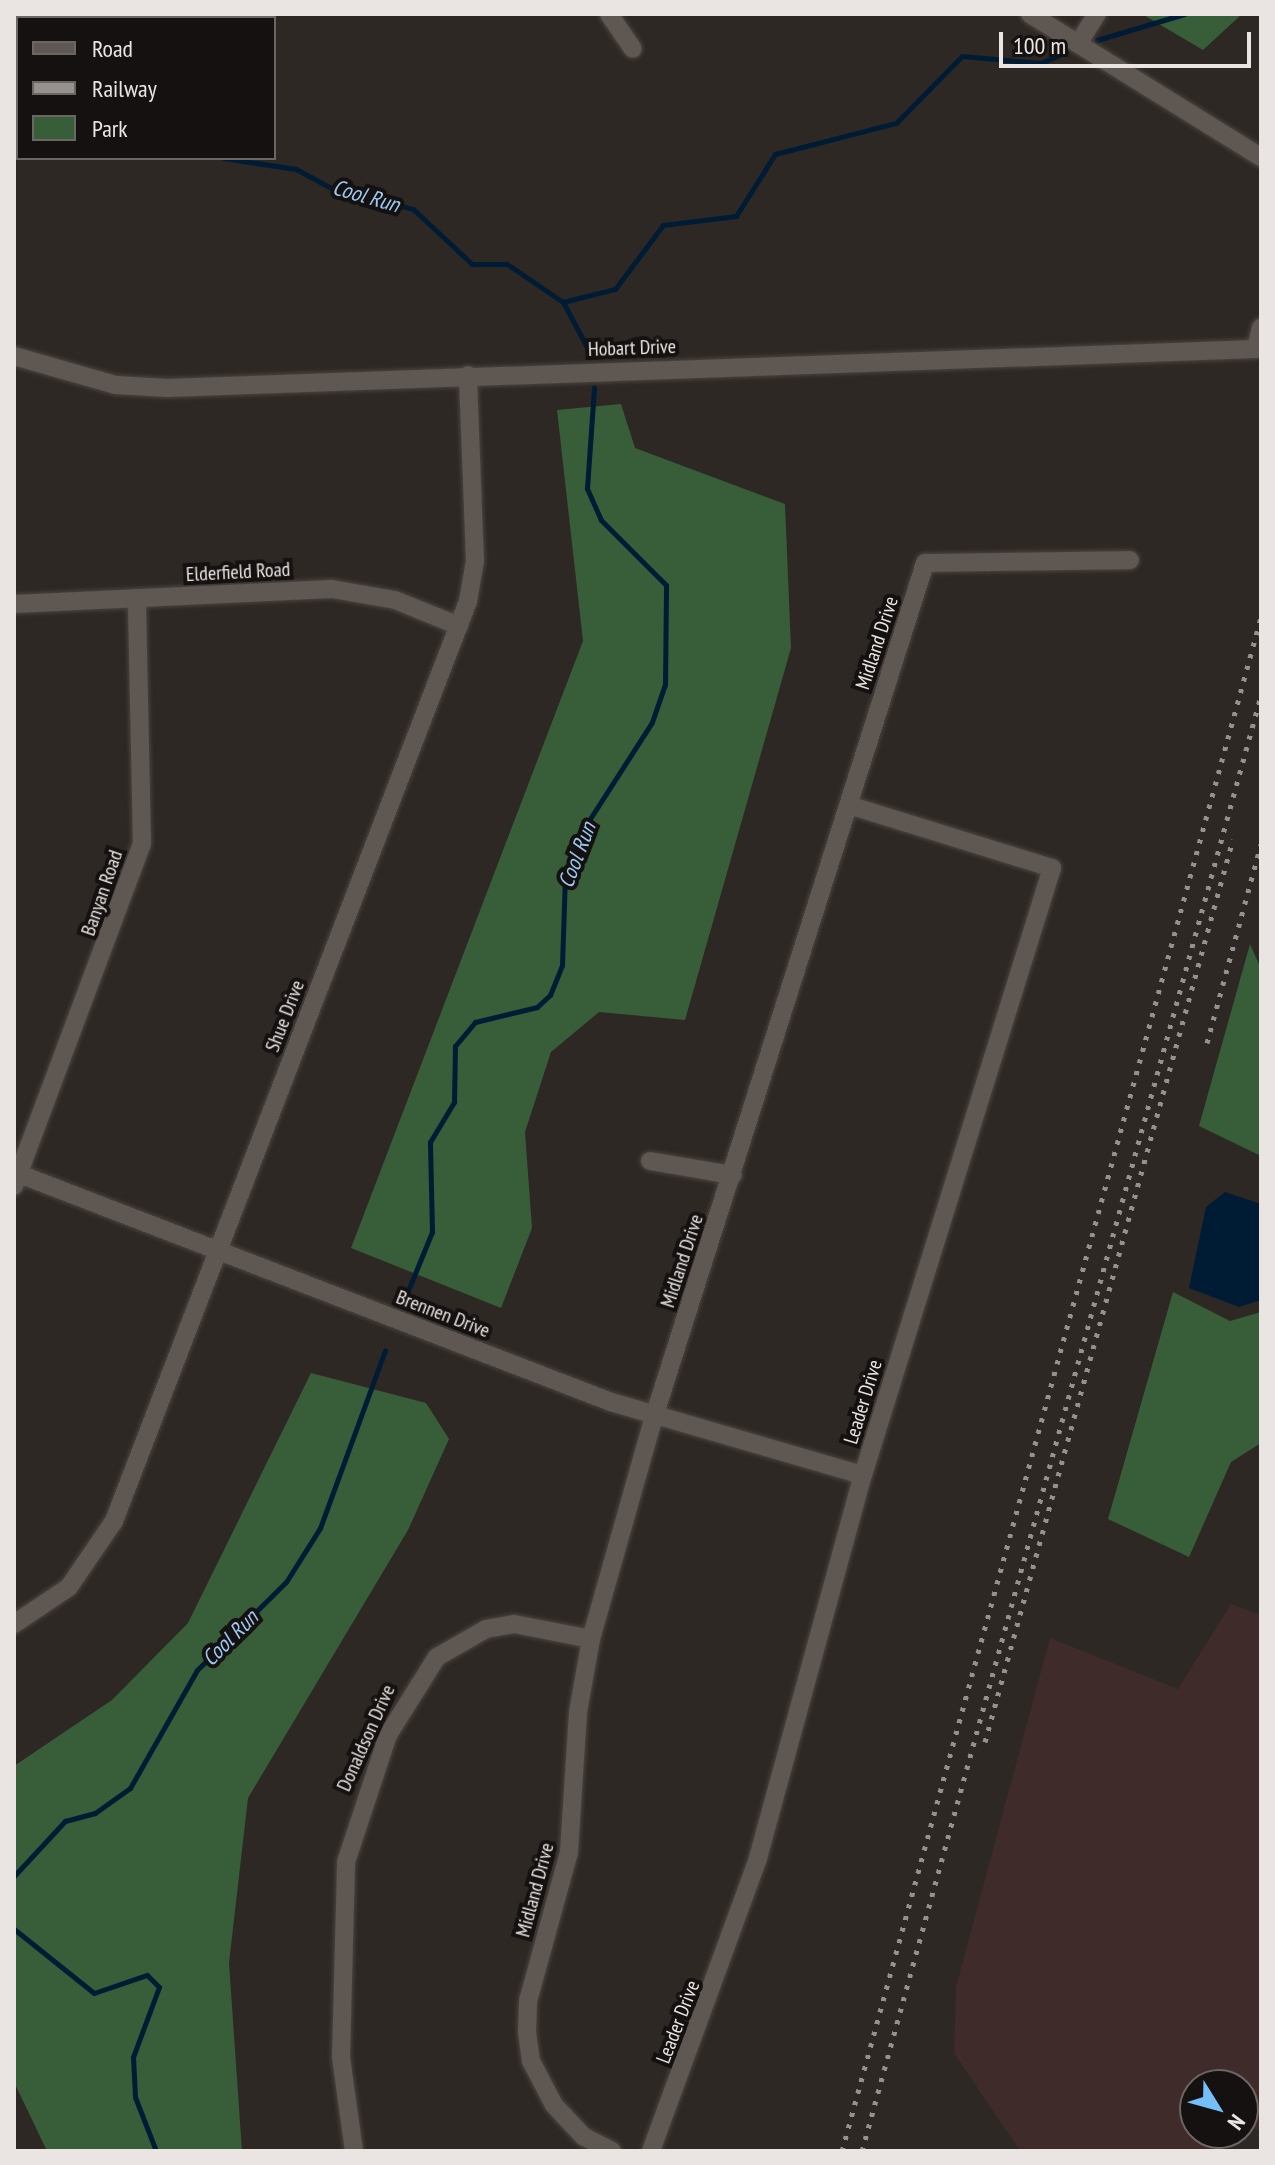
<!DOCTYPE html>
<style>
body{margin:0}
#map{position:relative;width:1275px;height:2165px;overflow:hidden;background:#2e2824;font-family:"PT Sans Narrow",sans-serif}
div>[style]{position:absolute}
.commercial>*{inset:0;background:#3f2b29}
.green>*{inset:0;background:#385d39}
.water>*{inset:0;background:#001c35}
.stream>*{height:5px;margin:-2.5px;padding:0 2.5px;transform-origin:2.5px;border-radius:2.5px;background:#001c35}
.roads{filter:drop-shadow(0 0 2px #4a4440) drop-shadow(0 0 2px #4a4440)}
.minor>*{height:18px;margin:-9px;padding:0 9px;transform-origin:9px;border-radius:9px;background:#5e5752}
.rail>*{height:5px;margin-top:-2.5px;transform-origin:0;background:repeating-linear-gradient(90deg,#96918e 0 4px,transparent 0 12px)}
span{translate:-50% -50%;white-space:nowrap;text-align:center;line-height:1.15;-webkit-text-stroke:8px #141110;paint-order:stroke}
.street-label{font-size:20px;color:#eae5e3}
.water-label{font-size:22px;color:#9cc9f4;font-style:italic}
.frame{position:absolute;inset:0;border:16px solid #eae5e3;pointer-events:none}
.legend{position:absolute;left:16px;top:16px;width:260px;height:144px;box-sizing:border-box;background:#141110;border:2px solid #6a6664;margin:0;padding:10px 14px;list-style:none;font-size:24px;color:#eae5e3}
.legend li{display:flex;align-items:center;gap:16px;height:40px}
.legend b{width:40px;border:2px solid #6a6664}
.north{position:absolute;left:1179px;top:2069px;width:80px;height:80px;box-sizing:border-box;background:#141110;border:2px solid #6a6664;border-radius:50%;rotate:127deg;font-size:22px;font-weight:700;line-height:32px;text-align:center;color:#eae5e3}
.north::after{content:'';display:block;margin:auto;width:28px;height:36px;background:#74c0f6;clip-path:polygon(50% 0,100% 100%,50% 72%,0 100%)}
.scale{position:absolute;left:999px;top:32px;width:252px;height:36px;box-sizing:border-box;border:4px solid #eae5e3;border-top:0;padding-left:10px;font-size:24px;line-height:28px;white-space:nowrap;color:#eae5e3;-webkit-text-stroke:6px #141110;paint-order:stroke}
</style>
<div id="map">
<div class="commercial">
<i style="clip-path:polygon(1231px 1604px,1261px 1615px,1261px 2132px,1243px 2122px,1243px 2085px,1195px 2085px,1195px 2133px,1226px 2133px,1216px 2151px,1020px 2151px,954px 2053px,956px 1987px,1050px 1638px,1178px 1689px)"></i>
</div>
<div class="green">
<i style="clip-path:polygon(1142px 14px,1242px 14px,1203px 50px)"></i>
<i style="clip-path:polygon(621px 404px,635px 448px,785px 504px,791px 648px,685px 1020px,599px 1012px,551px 1052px,525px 1132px,532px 1228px,501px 1308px,351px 1248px,583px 641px,557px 410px)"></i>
<i style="clip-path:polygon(1250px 944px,1261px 969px,1261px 1156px,1199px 1126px)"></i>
<i style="clip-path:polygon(1173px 1292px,1230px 1321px,1261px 1312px,1261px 1443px,1231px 1462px,1189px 1557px,1108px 1519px)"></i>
<i style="clip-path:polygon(311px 1373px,426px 1403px,449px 1439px,408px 1530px,248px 1798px,229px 1963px,242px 2151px,47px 2151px,14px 2082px,14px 1766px,112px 1700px,188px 1623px)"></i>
</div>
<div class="water">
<i style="clip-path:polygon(1225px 1192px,1261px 1204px,1261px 1300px,1239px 1307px,1189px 1288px,1206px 1207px)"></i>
</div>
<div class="stream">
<i style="left:1097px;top:40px;width:91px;rotate:-16.6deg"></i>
<i style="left:14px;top:102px;width:4px;rotate:14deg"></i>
<i style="left:223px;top:158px;width:74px;rotate:8.6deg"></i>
<i style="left:296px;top:169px;width:42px;rotate:28.4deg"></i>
<i style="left:333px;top:189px;width:82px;rotate:14deg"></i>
<i style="left:413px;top:209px;width:81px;rotate:43deg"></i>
<i style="left:472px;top:264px;width:35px"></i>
<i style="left:507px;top:264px;width:68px;rotate:34.2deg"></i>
<i style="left:563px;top:302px;width:58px;rotate:62.1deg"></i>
<i style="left:563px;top:302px;width:54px;rotate:-14deg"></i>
<i style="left:615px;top:289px;width:80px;rotate:-53.1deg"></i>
<i style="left:663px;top:225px;width:74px;rotate:-7deg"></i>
<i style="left:736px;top:216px;width:73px;rotate:-57.8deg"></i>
<i style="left:775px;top:154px;width:125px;rotate:-14.4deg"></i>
<i style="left:896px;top:123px;width:94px;rotate:-45.4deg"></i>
<i style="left:962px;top:56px;width:79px;rotate:5.1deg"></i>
<i style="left:1041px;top:63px;width:28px;rotate:-23deg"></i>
<i style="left:405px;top:1298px;width:71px;rotate:-67.8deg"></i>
<i style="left:432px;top:1232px;width:90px;rotate:-91.3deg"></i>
<i style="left:430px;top:1142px;width:47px;rotate:-59deg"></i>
<i style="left:454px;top:1102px;width:56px;rotate:-89deg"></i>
<i style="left:455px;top:1046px;width:31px;rotate:-50deg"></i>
<i style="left:475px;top:1022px;width:64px;rotate:-13.6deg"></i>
<i style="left:537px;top:1007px;width:18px;rotate:-43deg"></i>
<i style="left:550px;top:995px;width:32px;rotate:-68deg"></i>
<i style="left:562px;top:965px;width:91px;rotate:-88.1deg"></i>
<i style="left:565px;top:874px;width:53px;rotate:-66.8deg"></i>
<i style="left:586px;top:825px;width:122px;rotate:-57.3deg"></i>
<i style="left:652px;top:722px;width:39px;rotate:-71deg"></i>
<i style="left:665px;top:685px;width:100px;rotate:-89.4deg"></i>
<i style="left:666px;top:585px;width:92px;rotate:-135deg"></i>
<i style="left:601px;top:520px;width:35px;rotate:-114deg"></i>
<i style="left:587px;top:488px;width:101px;rotate:-86deg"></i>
<i style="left:14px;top:1876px;width:75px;rotate:-47.2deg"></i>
<i style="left:65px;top:1821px;width:31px;rotate:-15deg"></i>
<i style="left:95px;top:1813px;width:43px;rotate:-35.5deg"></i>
<i style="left:130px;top:1788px;width:136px;rotate:-60.4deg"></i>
<i style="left:197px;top:1670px;width:125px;rotate:-44.7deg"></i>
<i style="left:286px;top:1582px;width:64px;rotate:-57.8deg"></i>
<i style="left:320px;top:1528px;width:189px;rotate:-69.9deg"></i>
<i style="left:14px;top:1929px;width:102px;rotate:38.7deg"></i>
<i style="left:94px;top:1993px;width:56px;rotate:-18.8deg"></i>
<i style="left:147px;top:1975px;width:17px;rotate:45deg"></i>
<i style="left:159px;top:1987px;width:75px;rotate:110.4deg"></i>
<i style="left:133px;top:2057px;width:40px;rotate:87.1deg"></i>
<i style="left:135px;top:2097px;width:58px;rotate:68.7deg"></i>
</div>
<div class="roads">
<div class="minor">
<i style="left:609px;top:14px;width:42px;rotate:55.6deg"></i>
<i style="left:1030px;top:14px;width:272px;rotate:31.8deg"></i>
<i style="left:1078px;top:44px;width:36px;rotate:-58deg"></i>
<i style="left:14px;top:356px;width:106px;rotate:15.9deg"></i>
<i style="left:116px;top:385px;width:52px;rotate:3.3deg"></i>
<i style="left:168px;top:388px;width:1089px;rotate:-2.05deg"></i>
<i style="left:1256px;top:349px;width:22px;rotate:-77deg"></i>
<i style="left:14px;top:604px;width:318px;rotate:-2.7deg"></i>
<i style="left:332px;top:589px;width:64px;rotate:9.9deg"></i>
<i style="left:395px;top:600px;width:69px;rotate:22.1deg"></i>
<i style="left:650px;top:1161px;width:84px;rotate:9.6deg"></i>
<i style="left:14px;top:1172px;width:640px;rotate:21.07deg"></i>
<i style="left:611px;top:1402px;width:262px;rotate:16.2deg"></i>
<i style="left:14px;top:1186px;width:365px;rotate:-69.5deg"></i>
<i style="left:142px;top:844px;width:246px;rotate:-91.2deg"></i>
<i style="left:14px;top:1624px;width:66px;rotate:-33.9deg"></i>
<i style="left:69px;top:1587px;width:80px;rotate:-55.7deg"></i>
<i style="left:114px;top:1521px;width:986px;rotate:-68.95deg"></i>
<i style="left:468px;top:601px;width:41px;rotate:-80.1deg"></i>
<i style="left:475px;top:561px;width:186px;rotate:-92.2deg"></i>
<i style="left:354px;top:2151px;width:95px;rotate:-97.9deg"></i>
<i style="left:341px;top:2057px;width:195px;rotate:-88.5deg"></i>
<i style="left:346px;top:1862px;width:134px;rotate:-71.7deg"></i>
<i style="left:388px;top:1735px;width:92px;rotate:-57.9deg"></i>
<i style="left:437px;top:1657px;width:56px;rotate:-29.7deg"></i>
<i style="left:486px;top:1629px;width:28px;rotate:-10deg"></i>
<i style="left:514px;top:1624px;width:78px;rotate:11deg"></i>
<i style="left:612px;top:2151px;width:31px;rotate:-153deg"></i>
<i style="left:584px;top:2137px;width:44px;rotate:-133.2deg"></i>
<i style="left:554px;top:2105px;width:50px;rotate:-117.6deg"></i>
<i style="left:531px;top:2061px;width:29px;rotate:-98deg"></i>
<i style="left:527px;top:2032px;width:31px;rotate:-88deg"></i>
<i style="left:528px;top:2001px;width:155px;rotate:-74.6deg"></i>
<i style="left:569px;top:1852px;width:140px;rotate:-86.3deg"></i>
<i style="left:578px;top:1712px;width:74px;rotate:-79.9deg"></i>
<i style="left:591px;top:1639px;width:231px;rotate:-74.2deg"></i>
<i style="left:654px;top:1417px;width:896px;rotate:-72.39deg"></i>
<i style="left:925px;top:563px;width:205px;rotate:-0.8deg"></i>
<i style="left:651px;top:2151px;width:312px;rotate:-69.9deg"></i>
<i style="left:758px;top:1858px;width:397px;rotate:-74.7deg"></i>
<i style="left:863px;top:1475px;width:636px;rotate:-72.71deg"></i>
<i style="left:1052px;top:868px;width:213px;rotate:-162.8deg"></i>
</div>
</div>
<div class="rail">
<i style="left:1207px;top:1043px;width:206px;rotate:-74.8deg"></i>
<i style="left:985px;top:1742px;width:936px;rotate:-74.64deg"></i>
<i style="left:842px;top:2151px;width:1590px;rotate:-74.72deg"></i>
<i style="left:862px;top:2151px;width:1510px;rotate:-74.67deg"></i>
</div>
<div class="street-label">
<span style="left:632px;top:348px;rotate:-2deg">Hobart Drive</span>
<span style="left:238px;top:572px;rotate:-3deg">Elderfield Road</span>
<span style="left:877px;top:643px;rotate:-72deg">Midland Drive</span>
<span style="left:102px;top:893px;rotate:-71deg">Banyan Road</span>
<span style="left:285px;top:1016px;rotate:-69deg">Shue Drive</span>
<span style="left:682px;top:1261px;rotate:-72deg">Midland Drive</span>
<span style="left:443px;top:1314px;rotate:21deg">Brennen Drive</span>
<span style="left:863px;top:1402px;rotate:-73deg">Leader Drive</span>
<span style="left:366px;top:1738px;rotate:-66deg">Donaldson Drive</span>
<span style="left:535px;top:1890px;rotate:-75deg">Midland Drive</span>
<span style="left:678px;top:2022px;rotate:-69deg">Leader Drive</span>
</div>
<div class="water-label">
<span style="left:366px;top:196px;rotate:16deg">Cool Run</span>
<span style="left:577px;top:855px;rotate:-69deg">Cool Run</span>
<span style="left:230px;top:1638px;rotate:-45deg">Cool Run</span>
</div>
<div class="frame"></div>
<ul class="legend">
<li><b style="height:10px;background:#5e5752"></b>Road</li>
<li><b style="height:10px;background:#96918e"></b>Railway</li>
<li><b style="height:22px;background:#385d39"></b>Park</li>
</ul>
<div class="north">N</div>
<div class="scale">100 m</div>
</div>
